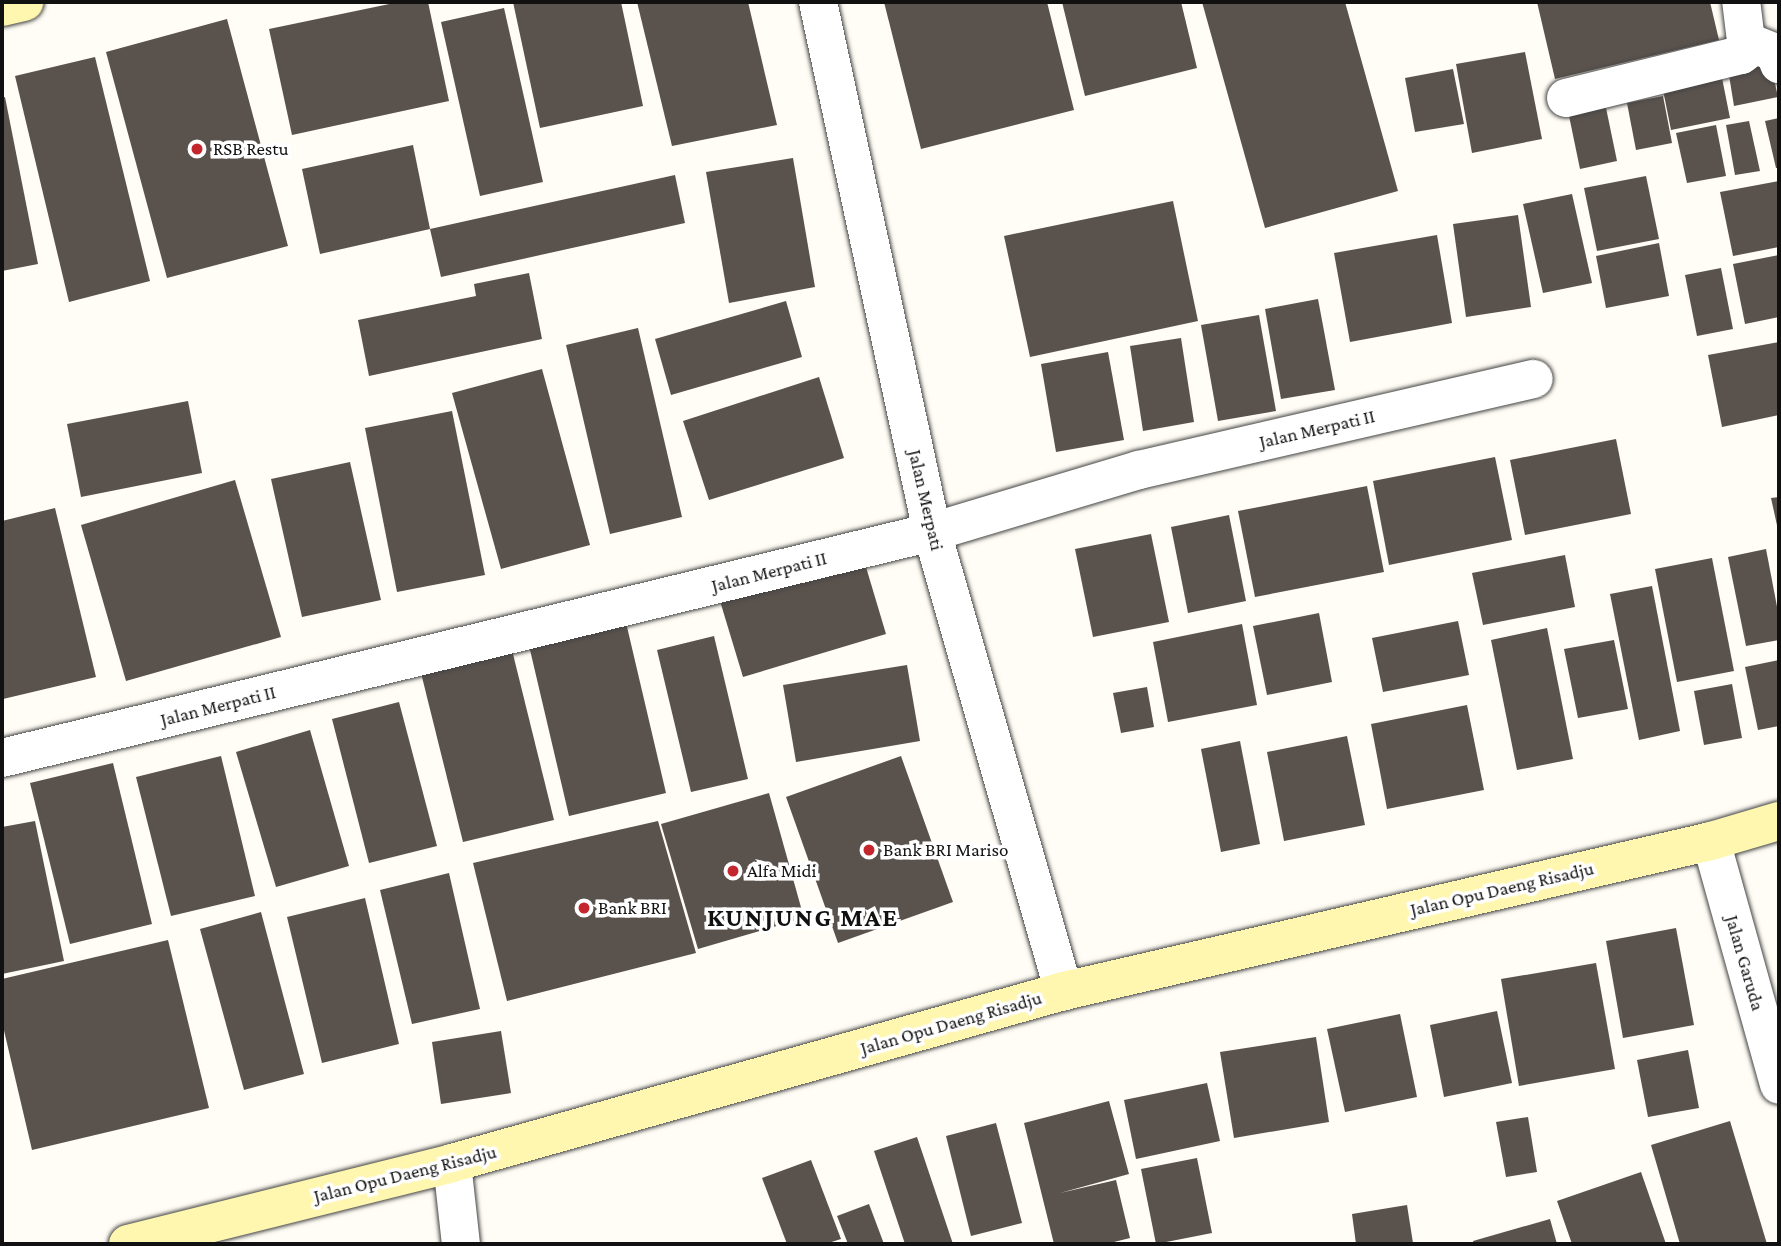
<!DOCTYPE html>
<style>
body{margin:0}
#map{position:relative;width:1781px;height:1246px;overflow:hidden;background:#fffdf5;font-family:"Crimson Pro",serif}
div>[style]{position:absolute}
.building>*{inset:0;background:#5a524d}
.roads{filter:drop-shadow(0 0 2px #444) drop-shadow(0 0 2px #444)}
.street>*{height:38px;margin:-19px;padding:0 19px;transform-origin:19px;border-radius:19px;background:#fff}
.secondary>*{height:38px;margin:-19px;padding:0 19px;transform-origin:19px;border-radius:19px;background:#fff6b0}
.dots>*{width:19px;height:19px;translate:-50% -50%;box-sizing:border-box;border:4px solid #fff;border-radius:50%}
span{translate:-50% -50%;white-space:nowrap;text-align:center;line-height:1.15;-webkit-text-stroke:7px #fff;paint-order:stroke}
.poi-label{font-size:19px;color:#111}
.left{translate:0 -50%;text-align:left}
.street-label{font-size:19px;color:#111}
.district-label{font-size:26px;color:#111;font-weight:700;letter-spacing:2px}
.frame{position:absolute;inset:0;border:4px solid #111;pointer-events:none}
</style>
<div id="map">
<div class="building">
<i style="clip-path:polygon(399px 2px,428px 2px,449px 101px,292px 135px,269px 29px)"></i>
<i style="clip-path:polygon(513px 2px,621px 2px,643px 106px,540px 128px)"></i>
<i style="clip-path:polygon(637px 2px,748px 2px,777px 125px,672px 146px)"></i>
<i style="clip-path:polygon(884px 2px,1047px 2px,1074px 110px,921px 149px)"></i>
<i style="clip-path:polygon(1062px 2px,1181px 2px,1197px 68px,1085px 96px)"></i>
<i style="clip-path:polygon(1202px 2px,1345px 2px,1398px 191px,1265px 228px)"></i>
<i style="clip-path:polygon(1537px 2px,1710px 2px,1719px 40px,1555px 79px)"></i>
<i style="clip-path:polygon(504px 8px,543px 182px,480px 196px,441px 22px)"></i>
<i style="clip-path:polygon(227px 19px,288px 246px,167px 278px,106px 52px)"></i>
<i style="clip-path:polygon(1525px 52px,1542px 139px,1472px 153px,1456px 64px)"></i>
<i style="clip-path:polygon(95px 57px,150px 281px,69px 302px,15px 76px)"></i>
<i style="clip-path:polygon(1770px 61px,1778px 97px,1734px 106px,1728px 69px)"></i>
<i style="clip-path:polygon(1453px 69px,1464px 124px,1415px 132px,1405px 78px)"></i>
<i style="clip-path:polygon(1721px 73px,1730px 118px,1671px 130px,1662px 85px)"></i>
<i style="clip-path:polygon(1663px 96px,1672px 143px,1636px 150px,1627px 103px)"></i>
<i style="clip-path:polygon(5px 97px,38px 264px,2px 271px,2px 98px)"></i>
<i style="clip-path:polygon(1605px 103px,1617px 161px,1580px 169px,1568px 111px)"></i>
<i style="clip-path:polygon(1779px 118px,1779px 168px,1776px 168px,1765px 121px)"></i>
<i style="clip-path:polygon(1749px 121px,1760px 171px,1735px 175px,1726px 125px)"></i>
<i style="clip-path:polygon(1716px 125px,1726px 176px,1687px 183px,1676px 133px)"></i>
<i style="clip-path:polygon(413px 145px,430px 229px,320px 254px,302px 169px)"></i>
<i style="clip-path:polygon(793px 158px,815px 287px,729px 303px,706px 172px)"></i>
<i style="clip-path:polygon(675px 175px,685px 223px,441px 277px,430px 229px)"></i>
<i style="clip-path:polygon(1646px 176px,1659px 239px,1597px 251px,1584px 188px)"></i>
<i style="clip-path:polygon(1779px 181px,1779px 247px,1733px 256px,1720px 192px)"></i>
<i style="clip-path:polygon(1572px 194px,1592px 283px,1543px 293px,1523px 204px)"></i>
<i style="clip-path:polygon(1173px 201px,1198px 321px,1030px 357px,1004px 236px)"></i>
<i style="clip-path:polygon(1518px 215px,1531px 307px,1466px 317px,1453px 224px)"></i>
<i style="clip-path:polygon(1437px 235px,1452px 323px,1350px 342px,1334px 253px)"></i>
<i style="clip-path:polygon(1659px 243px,1669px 296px,1606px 308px,1596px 256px)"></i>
<i style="clip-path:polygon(1779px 255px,1779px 317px,1745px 324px,1733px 264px)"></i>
<i style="clip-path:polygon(1721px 268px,1733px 329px,1697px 336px,1685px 275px)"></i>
<i style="clip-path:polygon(529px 273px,542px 339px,369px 376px,358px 320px,476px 296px,474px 284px)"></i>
<i style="clip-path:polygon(1318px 299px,1335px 390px,1281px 399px,1265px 309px)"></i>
<i style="clip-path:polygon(786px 301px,802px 357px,671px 395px,655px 339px)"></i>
<i style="clip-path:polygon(1259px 315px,1276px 411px,1218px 421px,1201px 325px)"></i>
<i style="clip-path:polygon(638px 328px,682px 517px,610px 534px,566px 345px)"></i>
<i style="clip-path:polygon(1181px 338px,1194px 422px,1143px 431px,1130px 346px)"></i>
<i style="clip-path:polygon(1779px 342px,1779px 415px,1722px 427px,1708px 355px)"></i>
<i style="clip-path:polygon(1108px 352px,1124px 440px,1056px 452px,1041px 364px)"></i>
<i style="clip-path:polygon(542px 369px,590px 545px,501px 569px,452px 393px)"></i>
<i style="clip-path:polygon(819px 377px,844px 458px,709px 500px,683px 421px)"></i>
<i style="clip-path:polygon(188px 401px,202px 473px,81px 497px,67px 424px)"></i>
<i style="clip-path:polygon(452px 411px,485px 575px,397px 592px,365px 428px)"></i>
<i style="clip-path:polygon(1616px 439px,1631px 514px,1525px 535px,1510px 460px)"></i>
<i style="clip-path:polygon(1495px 457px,1512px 540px,1389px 565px,1373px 481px)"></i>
<i style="clip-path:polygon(350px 462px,381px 600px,302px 617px,271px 479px)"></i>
<i style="clip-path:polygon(235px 480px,281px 637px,126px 681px,81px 525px)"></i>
<i style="clip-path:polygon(1367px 486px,1384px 572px,1255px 597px,1238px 511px)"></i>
<i style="clip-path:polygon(1779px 497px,1779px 530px,1778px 530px,1771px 498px)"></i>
<i style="clip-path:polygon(55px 508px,96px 677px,3px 699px,2px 521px)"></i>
<i style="clip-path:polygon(1229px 515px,1246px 601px,1188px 613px,1171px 527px)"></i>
<i style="clip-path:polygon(1151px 534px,1169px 622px,1093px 637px,1075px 549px)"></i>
<i style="clip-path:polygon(1766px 549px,1779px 617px,1779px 640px,1746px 646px,1728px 557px)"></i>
<i style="clip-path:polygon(1565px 555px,1575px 607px,1483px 625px,1472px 573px)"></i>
<i style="clip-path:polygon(863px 557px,886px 634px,743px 677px,720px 601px)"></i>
<i style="clip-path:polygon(1712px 558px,1734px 671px,1677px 682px,1655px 569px)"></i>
<i style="clip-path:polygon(1652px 586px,1680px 731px,1639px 740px,1610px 594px)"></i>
<i style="clip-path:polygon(1319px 613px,1332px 682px,1267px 695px,1253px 626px)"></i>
<i style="clip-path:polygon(624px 614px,666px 793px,569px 816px,527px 637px)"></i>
<i style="clip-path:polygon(1458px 621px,1469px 675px,1383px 692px,1372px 638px)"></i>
<i style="clip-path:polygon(1242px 624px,1257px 705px,1168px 722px,1153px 642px)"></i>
<i style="clip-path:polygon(1547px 628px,1573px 759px,1517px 770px,1491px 640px)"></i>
<i style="clip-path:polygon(714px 636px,748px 779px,691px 792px,657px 650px)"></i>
<i style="clip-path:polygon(1614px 640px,1628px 709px,1578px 718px,1564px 649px)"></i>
<i style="clip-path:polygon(512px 650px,554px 820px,463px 842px,421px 673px)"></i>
<i style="clip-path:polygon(1779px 660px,1779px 726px,1758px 730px,1745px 667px)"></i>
<i style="clip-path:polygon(907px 665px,920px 741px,796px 762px,783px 685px)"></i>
<i style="clip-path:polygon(1732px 684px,1742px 738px,1704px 745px,1694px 691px)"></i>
<i style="clip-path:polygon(1147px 687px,1154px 727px,1121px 733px,1113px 693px)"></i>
<i style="clip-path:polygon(399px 702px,437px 846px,369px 863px,332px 719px)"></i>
<i style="clip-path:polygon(1467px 705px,1484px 790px,1387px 809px,1371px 724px)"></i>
<i style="clip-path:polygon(310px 730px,349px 866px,276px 887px,236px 752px)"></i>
<i style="clip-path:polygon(1347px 736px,1365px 825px,1284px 841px,1267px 752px)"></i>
<i style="clip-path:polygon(1240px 741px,1260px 844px,1221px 852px,1201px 749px)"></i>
<i style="clip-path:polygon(221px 756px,255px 896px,171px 916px,136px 777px)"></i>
<i style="clip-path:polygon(901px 756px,953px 902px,838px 943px,786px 797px)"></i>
<i style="clip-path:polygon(113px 763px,152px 924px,70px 944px,30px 783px)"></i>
<i style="clip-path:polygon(769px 793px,804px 918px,698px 949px,661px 824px)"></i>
<i style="clip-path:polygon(35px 821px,64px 961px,2px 974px,2px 827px)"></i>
<i style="clip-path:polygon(658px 821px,696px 953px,507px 1001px,473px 863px)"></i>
<i style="clip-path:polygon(449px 873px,480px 1009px,412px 1024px,380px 890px)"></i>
<i style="clip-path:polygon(365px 898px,399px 1044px,322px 1063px,287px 917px)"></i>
<i style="clip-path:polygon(261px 912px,304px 1074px,244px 1090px,200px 929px)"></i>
<i style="clip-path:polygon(1676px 928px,1694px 1025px,1623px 1038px,1606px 941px)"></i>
<i style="clip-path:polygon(168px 940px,209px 1108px,32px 1150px,2px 1022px,2px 979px)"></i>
<i style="clip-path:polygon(1596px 963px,1615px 1069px,1519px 1086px,1501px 979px)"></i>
<i style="clip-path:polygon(1497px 1011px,1512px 1083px,1444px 1097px,1430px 1025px)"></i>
<i style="clip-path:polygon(1400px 1014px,1417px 1097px,1345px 1112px,1327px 1029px)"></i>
<i style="clip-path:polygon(501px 1031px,511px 1093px,441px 1104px,432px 1042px)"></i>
<i style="clip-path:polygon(1316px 1037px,1329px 1122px,1234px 1138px,1220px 1052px)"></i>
<i style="clip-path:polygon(1688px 1050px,1699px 1108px,1648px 1117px,1637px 1060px)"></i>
<i style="clip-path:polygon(1207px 1083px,1220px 1141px,1136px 1159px,1124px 1100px)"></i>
<i style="clip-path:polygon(1109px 1101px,1129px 1174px,1060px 1193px,1116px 1180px,1130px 1238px,1106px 1244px,1054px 1244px,1024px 1123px)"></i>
<i style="clip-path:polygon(1528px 1117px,1537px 1172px,1506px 1177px,1496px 1122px)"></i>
<i style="clip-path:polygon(1730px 1121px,1767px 1244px,1680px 1244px,1651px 1145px)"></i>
<i style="clip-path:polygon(996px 1123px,1022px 1223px,971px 1236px,946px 1136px)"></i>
<i style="clip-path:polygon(917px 1137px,953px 1244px,905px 1244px,874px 1151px)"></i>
<i style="clip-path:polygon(1197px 1158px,1212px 1233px,1156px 1244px,1141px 1169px)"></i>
<i style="clip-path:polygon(811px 1160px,841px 1239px,825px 1244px,787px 1244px,762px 1178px)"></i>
<i style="clip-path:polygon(1641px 1172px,1666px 1244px,1572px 1244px,1557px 1201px)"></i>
<i style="clip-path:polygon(869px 1204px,884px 1244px,848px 1244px,837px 1216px)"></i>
<i style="clip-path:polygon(1407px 1205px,1413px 1243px,1356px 1244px,1352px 1214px)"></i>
<i style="clip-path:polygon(1550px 1219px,1557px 1244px,1474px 1244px,1473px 1241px)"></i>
</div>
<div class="roads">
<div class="street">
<i style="left:818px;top:2px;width:542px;rotate:77.86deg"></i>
<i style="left:932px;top:532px;width:478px;rotate:74deg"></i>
<i style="left:1746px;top:41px;width:31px;rotate:22deg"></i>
<i style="left:1775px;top:53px;width:12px;rotate:70deg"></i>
<i style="left:1566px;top:98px;width:180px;rotate:-13.8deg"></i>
<i style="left:1741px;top:55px;width:5px;rotate:-37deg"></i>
<i style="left:1745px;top:52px;width:11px;rotate:-85deg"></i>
<i style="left:1746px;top:41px;width:39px;rotate:-97deg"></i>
<i style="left:2px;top:758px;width:957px;rotate:-13.66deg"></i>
<i style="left:932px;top:532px;width:216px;rotate:-16.7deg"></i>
<i style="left:1139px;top:470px;width:405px;rotate:-13deg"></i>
<i style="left:1711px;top:841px;width:253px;rotate:74.4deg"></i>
<i style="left:452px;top:1163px;width:81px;rotate:83.7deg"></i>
</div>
<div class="secondary">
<i style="left:2px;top:7px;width:23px;rotate:-13deg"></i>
<i style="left:128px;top:1244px;width:334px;rotate:-14deg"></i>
<i style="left:452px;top:1163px;width:636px;rotate:-15.7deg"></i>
<i style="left:1064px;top:991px;width:664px;rotate:-13.05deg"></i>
<i style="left:1711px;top:841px;width:71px;rotate:-16.4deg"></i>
</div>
</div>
<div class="dots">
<i style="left:197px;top:149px;background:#c4262e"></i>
<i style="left:869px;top:850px;background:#c4262e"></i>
<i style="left:733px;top:871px;background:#c4262e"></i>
<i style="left:584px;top:908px;background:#c4262e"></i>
</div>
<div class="poi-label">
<span class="left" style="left:213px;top:149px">RSB Restu</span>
<span class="left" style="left:883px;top:850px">Bank BRI Mariso</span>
<span class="left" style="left:747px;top:871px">Alfa Midi</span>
<span class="left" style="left:598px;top:908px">Bank BRI</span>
</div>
<div class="street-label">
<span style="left:1317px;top:429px;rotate:-13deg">Jalan Merpati II</span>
<span style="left:926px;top:500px;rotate:77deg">Jalan Merpati</span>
<span style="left:769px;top:572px;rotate:-14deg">Jalan Merpati II</span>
<span style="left:218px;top:706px;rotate:-14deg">Jalan Merpati II</span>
<span style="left:1502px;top:889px;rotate:-13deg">Jalan Opu Daeng Risadju</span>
<span style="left:1745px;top:963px;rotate:74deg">Jalan Garuda</span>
<span style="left:951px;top:1023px;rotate:-16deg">Jalan Opu Daeng Risadju</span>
<span style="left:405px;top:1174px;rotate:-14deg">Jalan Opu Daeng Risadju</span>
</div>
<div class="district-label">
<span style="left:803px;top:918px">KUNJUNG MAE</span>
</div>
<div class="frame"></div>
</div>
